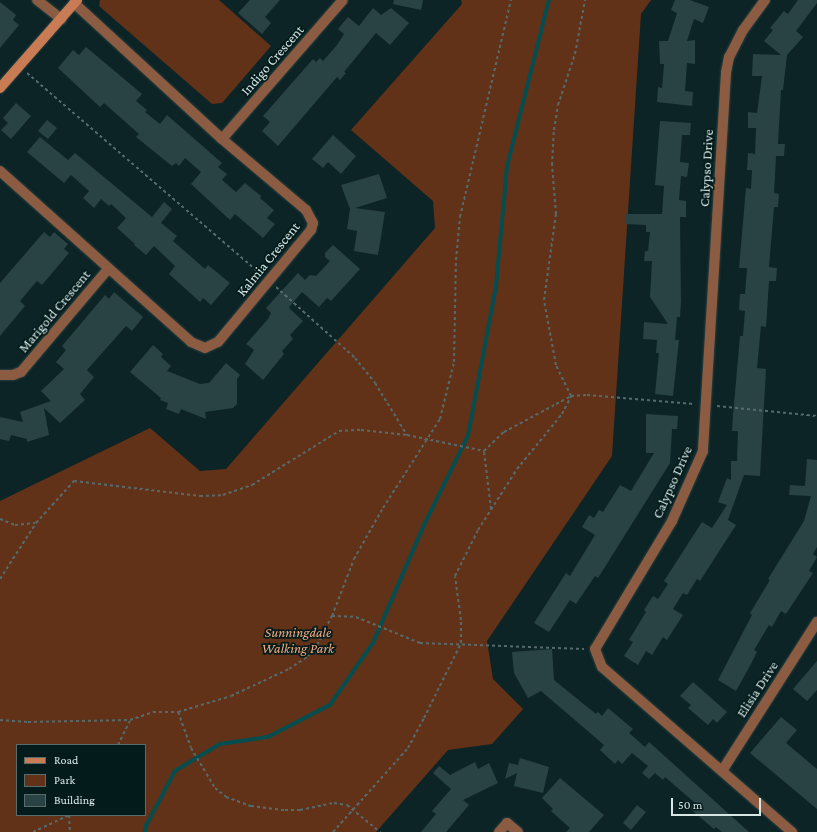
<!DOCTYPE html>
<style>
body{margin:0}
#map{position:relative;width:817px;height:832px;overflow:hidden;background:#0c2425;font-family:"Crimson Pro",serif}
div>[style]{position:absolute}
.green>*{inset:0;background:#613218}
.stream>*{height:3.5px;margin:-1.75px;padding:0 1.75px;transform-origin:1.75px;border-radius:1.75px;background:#054d4e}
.building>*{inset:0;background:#294243}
.path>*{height:2px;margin-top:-1px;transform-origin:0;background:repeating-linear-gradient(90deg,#566a6b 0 3px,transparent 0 6px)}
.roads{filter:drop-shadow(0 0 1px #293f40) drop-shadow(0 0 1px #293f40)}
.street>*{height:10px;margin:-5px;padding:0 5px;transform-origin:5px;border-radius:5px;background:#8b5b42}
.secondary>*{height:10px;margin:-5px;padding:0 5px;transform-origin:5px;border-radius:5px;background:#c97b53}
span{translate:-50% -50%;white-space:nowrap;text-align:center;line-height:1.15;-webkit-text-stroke:3.5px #031b1b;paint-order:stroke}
.street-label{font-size:14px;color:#d8e6e6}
.park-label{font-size:14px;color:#f7a980;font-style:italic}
.legend{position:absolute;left:16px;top:744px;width:130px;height:72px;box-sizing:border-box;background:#031b1b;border:1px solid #586c6c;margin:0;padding:5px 7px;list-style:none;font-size:12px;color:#d8e6e6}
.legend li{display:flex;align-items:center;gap:8px;height:20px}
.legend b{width:20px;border:1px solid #586c6c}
.scale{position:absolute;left:671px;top:798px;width:90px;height:18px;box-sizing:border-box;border:2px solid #d8e6e6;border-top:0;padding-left:5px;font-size:12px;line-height:14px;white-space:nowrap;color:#d8e6e6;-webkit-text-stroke:3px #031b1b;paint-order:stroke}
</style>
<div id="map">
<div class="green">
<i style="clip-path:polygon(100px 0,219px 0,271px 46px,222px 103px,212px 104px,99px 6px)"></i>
<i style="clip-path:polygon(evenodd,461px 0,651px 0,641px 14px,612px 456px,487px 641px,493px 679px,523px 709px,492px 744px,448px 750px,376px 832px,0 832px,0 501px,150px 428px,200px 471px,226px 469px,435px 228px,433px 201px,351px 130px,462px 4px,461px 0,17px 745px,145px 745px,145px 815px,17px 815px,17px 745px)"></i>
</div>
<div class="stream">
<i style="left:145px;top:832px;width:6px;rotate:-81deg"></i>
<i style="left:146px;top:826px;width:62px;rotate:-62.2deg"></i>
<i style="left:175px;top:771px;width:52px;rotate:-31deg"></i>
<i style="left:220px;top:744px;width:49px;rotate:-8.3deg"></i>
<i style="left:268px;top:737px;width:70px;rotate:-27.3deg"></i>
<i style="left:330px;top:705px;width:75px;rotate:-55.3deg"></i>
<i style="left:373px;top:643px;width:131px;rotate:-66.6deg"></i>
<i style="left:425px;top:523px;width:97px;rotate:-63.7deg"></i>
<i style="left:468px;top:436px;width:153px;rotate:-79.4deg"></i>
<i style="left:496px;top:286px;width:120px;rotate:-84.7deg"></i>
<i style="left:507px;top:167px;width:172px;rotate:-75.9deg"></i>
</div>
<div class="building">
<i style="clip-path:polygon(250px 0,280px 0,265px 17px,271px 23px,262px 34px,238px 13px)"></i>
<i style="clip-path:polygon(394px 0,423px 0,421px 10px,393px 4px)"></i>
<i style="clip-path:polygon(675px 0,690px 0,709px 7px,703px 23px,694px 19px,687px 41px,695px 40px,695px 64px,687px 63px,685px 91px,693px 92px,692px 106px,657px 102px,658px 87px,662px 88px,664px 64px,660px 64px,659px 41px,668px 41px,677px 13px,671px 10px)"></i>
<i style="clip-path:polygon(798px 0,817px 0,817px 3px,796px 31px,803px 37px,787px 55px,783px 90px,781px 90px,778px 144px,785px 144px,784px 156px,776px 156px,774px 193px,779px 194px,778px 207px,774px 207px,769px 267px,777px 268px,776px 281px,769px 281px,766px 327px,761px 326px,757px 368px,766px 369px,760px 476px,744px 475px,728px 520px,736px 525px,700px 581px,697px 579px,687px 595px,683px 593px,673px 609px,683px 615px,667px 640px,663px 637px,652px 655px,646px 651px,638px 665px,624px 656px,633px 642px,629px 640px,646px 612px,644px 610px,653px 596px,658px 599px,668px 584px,664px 581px,702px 522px,712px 528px,727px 505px,718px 502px,727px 478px,731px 480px,731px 461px,737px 461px,738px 431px,732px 431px,733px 415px,740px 336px,743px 336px,745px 311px,739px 310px,740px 294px,745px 294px,747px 268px,739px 268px,746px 188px,751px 189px,752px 170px,747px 170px,748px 153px,755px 154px,756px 128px,748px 128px,748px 112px,757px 113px,762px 76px,752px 76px,753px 54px,781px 55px,764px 41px,773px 30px,770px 28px,784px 11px,788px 14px)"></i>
<i style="clip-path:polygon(0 2px,16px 15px,13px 20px,19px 25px,0 48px)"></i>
<i style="clip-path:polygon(373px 8px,381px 15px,391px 8px,409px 23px,390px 45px,376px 33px,344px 72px,346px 73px,340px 80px,337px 77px,278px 146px,262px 131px,270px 122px,263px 116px,313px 59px,316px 62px,320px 58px,323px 61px,337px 45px,344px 34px,338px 29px,348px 17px,359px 26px)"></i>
<i style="clip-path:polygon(86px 47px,142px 94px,136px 101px,147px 110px,145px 112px,160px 124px,167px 115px,222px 163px,218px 167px,227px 174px,222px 180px,236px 192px,245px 183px,261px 196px,260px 198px,274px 210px,267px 218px,275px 224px,263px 238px,235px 214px,230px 220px,191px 184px,201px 172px,185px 158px,179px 166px,176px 163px,172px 166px,136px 137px,139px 134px,104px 103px,100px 107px,58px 68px,73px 50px,79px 55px)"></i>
<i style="clip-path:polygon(16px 103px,31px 116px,11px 139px,1px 130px,8px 123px,3px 118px)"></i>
<i style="clip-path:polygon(47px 120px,57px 128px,48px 139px,38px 131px)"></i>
<i style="clip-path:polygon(660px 121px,691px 123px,690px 135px,682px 135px,680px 162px,689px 163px,687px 177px,681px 176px,679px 200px,686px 201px,686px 217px,680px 217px,681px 301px,680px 317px,677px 317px,675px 340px,679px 340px,673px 396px,655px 394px,659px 353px,656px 353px,657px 340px,643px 339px,644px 322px,668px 324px,650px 297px,652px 261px,644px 261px,645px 251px,648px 251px,650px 232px,646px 232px,646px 225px,625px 224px,625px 214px,662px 214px,664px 186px,655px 185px)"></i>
<i style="clip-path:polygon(333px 135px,356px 156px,341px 174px,328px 162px,323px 168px,312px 159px)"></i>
<i style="clip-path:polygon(40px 137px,68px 160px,75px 153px,152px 217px,164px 202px,172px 209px,161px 223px,177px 236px,173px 241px,205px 269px,208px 265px,230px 283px,211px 305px,203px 298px,200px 302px,169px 274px,175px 266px,154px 246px,146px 255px,134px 245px,135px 244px,117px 228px,126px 218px,111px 204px,109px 206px,101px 199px,94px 208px,83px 198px,89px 191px,71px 175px,64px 183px,27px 152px)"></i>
<i style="clip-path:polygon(379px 174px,387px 198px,355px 208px,385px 212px,378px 255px,354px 251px,357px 231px,347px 229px,350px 209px,341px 185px)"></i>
<i style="clip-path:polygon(44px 232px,50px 237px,54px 232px,68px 244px,64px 249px,69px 253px,42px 285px,37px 281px,20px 301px,25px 306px,0 336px,0 283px)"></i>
<i style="clip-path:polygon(333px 245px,360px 269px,331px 301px,327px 298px,319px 307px,302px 292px,290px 306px,289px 308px,303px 321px,290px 335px,293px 339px,282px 351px,284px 354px,263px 380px,245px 364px,254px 350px,246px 344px,268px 319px,271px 313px,266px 308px,298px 273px,305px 280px,310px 275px,316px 276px,330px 261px,325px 257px,325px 253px)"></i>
<i style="clip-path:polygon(114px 292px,143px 317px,132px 331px,126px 326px,87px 370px,94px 377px,80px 394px,85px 400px,60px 423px,44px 408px,49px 435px,27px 442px,27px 439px,11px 435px,9px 441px,0 439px,0 417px,23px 422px,20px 412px,51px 401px,41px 391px,64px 369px,56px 362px,66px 350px,62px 346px,105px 295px,109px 299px)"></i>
<i style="clip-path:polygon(153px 345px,163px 354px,161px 357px,171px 366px,167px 371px,200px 384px,209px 383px,226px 363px,240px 375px,237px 379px,237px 404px,233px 408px,205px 412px,206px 419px,181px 409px,179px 414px,166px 409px,168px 403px,160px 400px,161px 398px,130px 372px)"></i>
<i style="clip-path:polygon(646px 414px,678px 416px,677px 429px,672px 429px,670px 463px,598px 578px,595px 576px,576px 604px,570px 600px,549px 632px,534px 623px,566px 573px,570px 576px,595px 535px,582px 527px,589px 515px,594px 518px,599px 510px,603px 512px,620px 485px,631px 491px,654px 453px,646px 453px)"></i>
<i style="clip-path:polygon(807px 459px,817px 460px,817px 547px,813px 554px,817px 557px,809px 571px,813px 573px,786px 614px,781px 611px,772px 627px,769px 625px,754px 650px,757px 652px,751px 664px,736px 691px,718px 680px,752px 615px,750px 613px,770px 580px,768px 579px,804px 521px,811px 496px,789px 495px,790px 485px,805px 486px)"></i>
<i style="clip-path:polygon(552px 649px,554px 680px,596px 714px,598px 712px,602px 716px,608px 708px,633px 729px,629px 733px,645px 747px,649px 742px,749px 832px,722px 832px,716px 827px,714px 829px,689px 808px,694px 802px,665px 777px,663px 780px,655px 773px,649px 779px,642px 773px,648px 766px,632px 753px,622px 764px,618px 760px,615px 764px,600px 750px,604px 745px,541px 691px,528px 698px,514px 673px,512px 652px)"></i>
<i style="clip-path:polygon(817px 661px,817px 690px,807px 701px,793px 689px)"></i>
<i style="clip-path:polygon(693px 682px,727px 712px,717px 723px,713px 719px,708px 725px,688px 708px,691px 705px,680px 696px)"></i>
<i style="clip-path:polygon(781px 717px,797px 730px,786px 743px,817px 769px,817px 809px,750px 753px)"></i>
<i style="clip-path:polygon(520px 758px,549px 767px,543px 793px,514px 786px,517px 773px,505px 779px,509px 763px,518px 765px)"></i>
<i style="clip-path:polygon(475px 762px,478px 769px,489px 763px,498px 783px,463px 800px,469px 805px,446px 832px,421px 832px,436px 814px,432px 811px,451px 789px,433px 773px,439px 766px,450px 775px)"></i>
<i style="clip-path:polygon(560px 778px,604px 815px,589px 832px,566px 832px,570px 828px,551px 811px,553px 809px,542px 798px)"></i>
<i style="clip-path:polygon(637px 805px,646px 812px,631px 830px,623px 823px)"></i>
</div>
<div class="path">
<i style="left:27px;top:73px;width:308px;rotate:40.7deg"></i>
<i style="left:276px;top:287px;width:106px;rotate:41.9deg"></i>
<i style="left:355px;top:358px;width:32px;rotate:51deg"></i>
<i style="left:375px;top:383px;width:61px;rotate:58.4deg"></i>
<i style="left:571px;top:396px;width:34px;rotate:-116deg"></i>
<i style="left:556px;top:365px;width:66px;rotate:-100.5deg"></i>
<i style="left:544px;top:300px;width:87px;rotate:-82.1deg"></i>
<i style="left:556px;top:214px;width:49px;rotate:-94.7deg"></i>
<i style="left:552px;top:165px;width:35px;rotate:-87deg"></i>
<i style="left:554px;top:130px;width:25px;rotate:-81deg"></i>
<i style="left:558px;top:105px;width:54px;rotate:-71.6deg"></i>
<i style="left:575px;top:54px;width:55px;rotate:-79.5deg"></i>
<i style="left:717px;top:406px;width:100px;rotate:5.7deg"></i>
<i style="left:491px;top:509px;width:58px;rotate:-96.9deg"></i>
<i style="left:484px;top:451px;width:28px;rotate:-44deg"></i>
<i style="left:504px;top:432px;width:59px;rotate:-28.3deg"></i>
<i style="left:556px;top:404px;width:17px;rotate:-28deg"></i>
<i style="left:571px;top:396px;width:16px;rotate:-4deg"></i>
<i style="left:587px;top:395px;width:107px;rotate:4.8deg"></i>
<i style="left:0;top:519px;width:16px;rotate:22deg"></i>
<i style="left:15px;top:525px;width:20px;rotate:-6deg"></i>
<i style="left:0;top:579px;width:67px;rotate:-57.3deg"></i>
<i style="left:36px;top:523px;width:57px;rotate:-47.9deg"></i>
<i style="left:74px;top:481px;width:127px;rotate:6.8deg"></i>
<i style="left:200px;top:496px;width:23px;rotate:-2deg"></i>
<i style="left:223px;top:495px;width:31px;rotate:-19deg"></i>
<i style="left:252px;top:485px;width:102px;rotate:-31.8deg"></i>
<i style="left:339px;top:431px;width:22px;rotate:-3deg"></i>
<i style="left:361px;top:430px;width:46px;rotate:6.2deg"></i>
<i style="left:407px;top:435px;width:79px;rotate:11.7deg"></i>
<i style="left:332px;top:616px;width:24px;rotate:2deg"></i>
<i style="left:356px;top:617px;width:69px;rotate:22.1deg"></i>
<i style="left:420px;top:643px;width:164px;rotate:2.1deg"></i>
<i style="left:178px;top:712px;width:38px;rotate:70deg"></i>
<i style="left:191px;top:748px;width:47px;rotate:59deg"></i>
<i style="left:215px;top:788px;width:14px;rotate:39deg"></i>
<i style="left:226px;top:797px;width:27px;rotate:20deg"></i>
<i style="left:251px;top:806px;width:34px;rotate:7deg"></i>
<i style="left:285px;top:810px;width:15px"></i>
<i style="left:300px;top:810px;width:35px;rotate:-12deg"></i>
<i style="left:334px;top:803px;width:13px;rotate:9deg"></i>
<i style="left:347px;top:805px;width:43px;rotate:39.3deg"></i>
<i style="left:0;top:720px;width:28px;rotate:4deg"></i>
<i style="left:28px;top:722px;width:102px;rotate:-1.1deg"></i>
<i style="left:118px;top:745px;width:28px;rotate:-64deg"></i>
<i style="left:130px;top:720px;width:24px;rotate:-19deg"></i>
<i style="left:153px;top:712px;width:25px"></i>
<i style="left:178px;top:712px;width:55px;rotate:-16.8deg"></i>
<i style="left:231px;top:696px;width:64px;rotate:-25deg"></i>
<i style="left:289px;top:669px;width:23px;rotate:-34deg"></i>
<i style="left:308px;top:656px;width:14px;rotate:-51deg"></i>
<i style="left:317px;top:645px;width:33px;rotate:-63deg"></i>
<i style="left:332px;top:616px;width:61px;rotate:-68.9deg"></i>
<i style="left:354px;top:559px;width:59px;rotate:-60.4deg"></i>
<i style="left:383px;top:508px;width:106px;rotate:-57.4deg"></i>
<i style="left:440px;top:419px;width:59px;rotate:-76.2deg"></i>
<i style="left:454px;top:362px;width:102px;rotate:-88.9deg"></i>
<i style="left:456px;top:260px;width:43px;rotate:-84.7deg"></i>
<i style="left:460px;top:217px;width:223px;rotate:-76.8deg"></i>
<i style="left:33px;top:832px;width:40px;rotate:-25deg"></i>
<i style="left:69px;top:815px;width:17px;rotate:87deg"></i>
<i style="left:333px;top:832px;width:113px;rotate:-48.2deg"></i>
<i style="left:408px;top:748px;width:34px;rotate:-62deg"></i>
<i style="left:424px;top:718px;width:84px;rotate:-63.7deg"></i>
<i style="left:461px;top:643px;width:23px;rotate:-90deg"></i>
<i style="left:461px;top:620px;width:44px;rotate:-97.8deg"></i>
<i style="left:455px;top:576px;width:51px;rotate:-63.4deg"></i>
<i style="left:478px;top:530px;width:72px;rotate:-57.4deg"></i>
<i style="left:517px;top:469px;width:71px;rotate:-50.7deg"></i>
<i style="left:562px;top:414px;width:20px;rotate:-63deg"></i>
</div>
<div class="roads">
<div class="street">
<i style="left:37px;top:0;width:31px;rotate:38deg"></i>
<i style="left:765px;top:0;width:37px;rotate:126deg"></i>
<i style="left:743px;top:30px;width:30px;rotate:117deg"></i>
<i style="left:729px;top:57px;width:16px;rotate:101deg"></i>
<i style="left:726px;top:73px;width:379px;rotate:93.5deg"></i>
<i style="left:703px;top:451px;width:77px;rotate:113.9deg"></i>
<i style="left:672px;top:521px;width:149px;rotate:121deg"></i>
<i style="left:595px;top:649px;width:19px;rotate:69deg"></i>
<i style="left:602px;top:667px;width:252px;rotate:41deg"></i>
<i style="left:222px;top:139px;width:184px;rotate:-49deg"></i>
<i style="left:0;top:171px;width:256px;rotate:41.8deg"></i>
<i style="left:191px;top:342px;width:15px;rotate:23deg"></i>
<i style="left:205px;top:348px;width:14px;rotate:-25deg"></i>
<i style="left:218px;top:342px;width:146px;rotate:-50.3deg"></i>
<i style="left:311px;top:230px;width:7px;rotate:-74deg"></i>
<i style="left:313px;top:223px;width:15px;rotate:-118deg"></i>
<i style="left:306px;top:210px;width:110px;rotate:-139.8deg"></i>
<i style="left:222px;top:139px;width:201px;rotate:-137.4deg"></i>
<i style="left:0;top:375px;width:13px"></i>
<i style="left:13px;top:375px;width:9px;rotate:-21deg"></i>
<i style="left:21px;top:372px;width:135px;rotate:-49.8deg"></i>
<i style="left:722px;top:771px;width:177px;rotate:-57.5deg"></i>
<i style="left:499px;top:832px;width:12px;rotate:-48deg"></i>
<i style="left:507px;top:823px;width:14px;rotate:39deg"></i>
</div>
<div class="secondary">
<i style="left:0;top:88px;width:117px;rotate:-48.8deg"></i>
</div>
</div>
<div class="street-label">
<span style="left:272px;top:60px;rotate:-49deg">Indigo Crescent</span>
<span style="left:706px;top:168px;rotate:-87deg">Calypso Drive</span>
<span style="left:268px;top:259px;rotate:-51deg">Kalmia Crescent</span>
<span style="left:54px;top:311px;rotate:-50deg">Marigold Crescent</span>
<span style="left:672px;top:482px;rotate:-66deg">Calypso Drive</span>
<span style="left:757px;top:689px;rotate:-57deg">Elisia Drive</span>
</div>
<div class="park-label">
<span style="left:298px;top:640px">Sunningdale<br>Walking Park</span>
</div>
<ul class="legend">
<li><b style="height:5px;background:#c97b53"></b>Road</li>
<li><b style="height:11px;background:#613218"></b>Park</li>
<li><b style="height:11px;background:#294243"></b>Building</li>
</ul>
<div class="scale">50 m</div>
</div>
